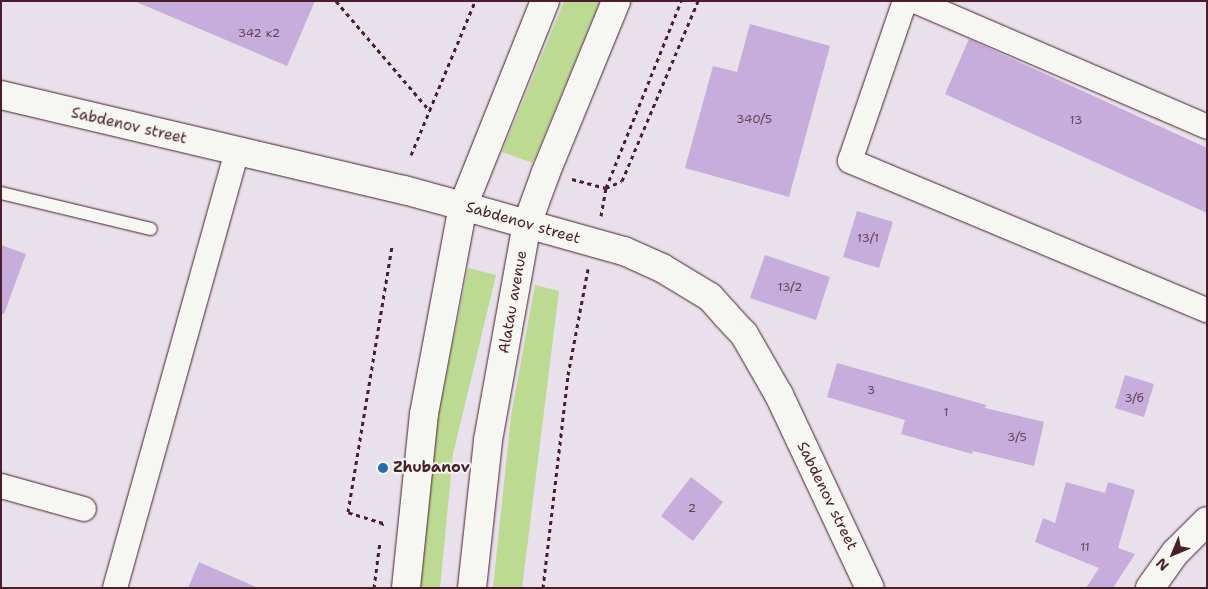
<!DOCTYPE html>
<meta charset="utf-8">
<style>
body{margin:0}
#map{position:relative;width:1208px;height:589px;overflow:hidden;background:#e8e0eb;font-family:"Shantell Sans",sans-serif}
div>[style]{position:absolute}
.green>*{inset:0;background:#bcda92}
.building>*{inset:0;background:#c6addc}
.path>*{height:3px;margin-top:-1.5px;transform-origin:0;background:repeating-linear-gradient(90deg,#4a1f2b 0 4px,transparent 0 8px)}
.roads{filter:drop-shadow(0 0 1px #4a1f2b) drop-shadow(0 0 1px #4a1f2b)}
.service>*{height:12px;margin:-6px;padding:0 6px;transform-origin:6px;border-radius:6px;background:#f6f6f2}
.minor>*{height:24px;margin:-12px;padding:0 12px;transform-origin:12px;border-radius:12px;background:#f6f6f2}
.tertiary>*{height:28px;margin:-14px;padding:0 14px;transform-origin:14px;border-radius:14px;background:#f6f6f2}
.secondary>*{height:28px;margin:-14px;padding:0 14px;transform-origin:14px;border-radius:14px;background:#f6f6f2}
.dots>*{width:14px;height:14px;translate:-50% -50%;box-sizing:border-box;border:2px solid #f6f6f2;border-radius:50%}
span{translate:-50% -50%;white-space:nowrap;text-align:center;line-height:1.15;-webkit-text-stroke:4px #f6f6f2;paint-order:stroke}
.number-label{font-size:12px;color:#694257}
.number-label span{-webkit-text-stroke-width:0}
.street-label{font-size:15px;color:#4a1f2b}
.poi-label{font-size:15px;color:#4a1f2b;font-weight:700}
.left{translate:0 -50%;text-align:left}
.frame{position:absolute;inset:0;border:2px solid #4a1f2b;pointer-events:none}
.north{position:absolute;left:1148px;top:529px;width:50px;height:50px;-webkit-text-stroke:4px #f6f6f2;paint-order:stroke;rotate:225deg;font-size:14px;font-weight:700;line-height:20px;text-align:center;color:#4a1f2b}
.north::after{content:'';display:block;margin:auto;width:18px;height:22px;background:#4a1f2b;clip-path:polygon(50% 0,100% 100%,50% 72%,0 100%)}
</style>
<div id="map">
<div class="green">
<i style="clip-path:polygon(564px 1px,600px 1px,533px 163px,502px 152px)"></i>
<i style="clip-path:polygon(468px 268px,496px 275px,453px 454px,440px 588px,417px 588px,432px 446px)"></i>
<i style="clip-path:polygon(535px 285px,559px 291px,522px 588px,493px 588px,511px 416px)"></i>
</div>
<div class="building">
<i style="clip-path:polygon(134px 1px,315px 1px,287px 66px)"></i>
<i style="clip-path:polygon(750px 24px,830px 46px,789px 197px,685px 168px,713px 66px,737px 72px)"></i>
<i style="clip-path:polygon(969px 39px,1207px 148px,1207px 213px,945px 94px)"></i>
<i style="clip-path:polygon(857px 211px,893px 222px,879px 268px,843px 257px)"></i>
<i style="clip-path:polygon(1px 245px,26px 254px,4px 314px,1px 314px)"></i>
<i style="clip-path:polygon(765px 255px,830px 277px,816px 320px,750px 298px)"></i>
<i style="clip-path:polygon(837px 363px,986px 405px,985px 408px,1044px 422px,1034px 466px,973px 451px,972px 454px,901px 434px,905px 420px,827px 397px)"></i>
<i style="clip-path:polygon(1125px 375px,1154px 384px,1144px 417px,1115px 408px)"></i>
<i style="clip-path:polygon(691px 477px,723px 502px,693px 541px,661px 516px)"></i>
<i style="clip-path:polygon(1066px 482px,1105px 493px,1108px 482px,1135px 490px,1118px 548px,1135px 554px,1113px 588px,1086px 588px,1099px 568px,1035px 542px,1043px 518px,1055px 523px)"></i>
<i style="clip-path:polygon(199px 562px,258px 588px,188px 588px)"></i>
</div>
<div class="path">
<i style="left:336px;top:1px;width:145px;rotate:49.5deg"></i>
<i style="left:411px;top:155px;width:167px;rotate:-67.4deg"></i>
<i style="left:572px;top:179px;width:35px;rotate:15deg"></i>
<i style="left:606px;top:188px;width:17px;rotate:-24deg"></i>
<i style="left:622px;top:181px;width:195px;rotate:-67.1deg"></i>
<i style="left:601px;top:216px;width:28px;rotate:-80deg"></i>
<i style="left:606px;top:188px;width:201px;rotate:-68.1deg"></i>
<i style="left:382px;top:525px;width:2px;rotate:-63deg"></i>
<i style="left:383px;top:523px;width:37px;rotate:-163deg"></i>
<i style="left:348px;top:512px;width:270px;rotate:-80.6deg"></i>
<i style="left:374px;top:588px;width:47px;rotate:-82.7deg"></i>
<i style="left:543px;top:588px;width:214px;rotate:-83.3deg"></i>
<i style="left:568px;top:375px;width:108px;rotate:-79.3deg"></i>
</div>
<div class="roads">
<div class="service">
<i style="left:1px;top:193px;width:154px;rotate:13.5deg"></i>
</div>
<div class="minor">
<i style="left:905px;top:1px;width:169px;rotate:109deg"></i>
<i style="left:850px;top:161px;width:387px;rotate:22.7deg"></i>
<i style="left:915px;top:1px;width:318px;rotate:23.3deg"></i>
<i style="left:1px;top:486px;width:86px;rotate:15.5deg"></i>
<i style="left:115px;top:588px;width:453px;rotate:-74.4deg"></i>
</div>
<div class="tertiary">
<i style="left:1px;top:95px;width:414px;rotate:13.3deg"></i>
<i style="left:404px;top:190px;width:61px;rotate:15.2deg"></i>
<i style="left:527px;top:224px;width:101px;rotate:15.6deg"></i>
<i style="left:624px;top:251px;width:42px;rotate:24.1deg"></i>
<i style="left:662px;top:268px;width:56px;rotate:31.1deg"></i>
<i style="left:710px;top:297px;width:24px;rotate:48deg"></i>
<i style="left:726px;top:315px;width:26px;rotate:47deg"></i>
<i style="left:744px;top:334px;width:70px;rotate:60.2deg"></i>
<i style="left:779px;top:395px;width:213px;rotate:64.8deg"></i>
<i style="left:1150px;top:588px;width:43px;rotate:-54.5deg"></i>
<i style="left:1175px;top:553px;width:45px;rotate:-45deg"></i>
</div>
<div class="secondary">
<i style="left:463px;top:206px;width:66px;rotate:15.7deg"></i>
<i style="left:406px;top:588px;width:175px;rotate:-84.1deg"></i>
<i style="left:424px;top:414px;width:212px;rotate:-79.4deg"></i>
<i style="left:463px;top:206px;width:221px;rotate:-68.2deg"></i>
<i style="left:472px;top:588px;width:149px;rotate:-83.8deg"></i>
<i style="left:488px;top:440px;width:219px;rotate:-79.8deg"></i>
<i style="left:527px;top:224px;width:55px;rotate:-69.9deg"></i>
<i style="left:546px;top:172px;width:185px;rotate:-67.7deg"></i>
</div>
</div>
<div class="dots">
<i style="left:383px;top:468px;background:#1f6fb2"></i>
</div>
<div class="number-label">
<span style="left:259px;top:34px">342 к2</span>
<span style="left:754px;top:120px">340/5</span>
<span style="left:1076px;top:121px">13</span>
<span style="left:868px;top:239px">13/1</span>
<span style="left:790px;top:288px">13/2</span>
<span style="left:871px;top:391px">3</span>
<span style="left:1134px;top:399px">3/б</span>
<span style="left:946px;top:413px">1</span>
<span style="left:1017px;top:438px">3/5</span>
<span style="left:692px;top:509px">2</span>
<span style="left:1085px;top:548px">11</span>
</div>
<div class="street-label">
<span style="left:129px;top:126px;rotate:13deg">Sabdenov street</span>
<span style="left:523px;top:223px;rotate:16deg">Sabdenov street</span>
<span style="left:513px;top:302px;rotate:-80deg">Alatau avenue</span>
<span style="left:827px;top:496px;rotate:64deg">Sabdenov street</span>
</div>
<div class="poi-label">
<span class="left" style="left:393px;top:468px">Zhubanov</span>
</div>
<div class="frame"></div>
<div class="north">N</div>
</div>
